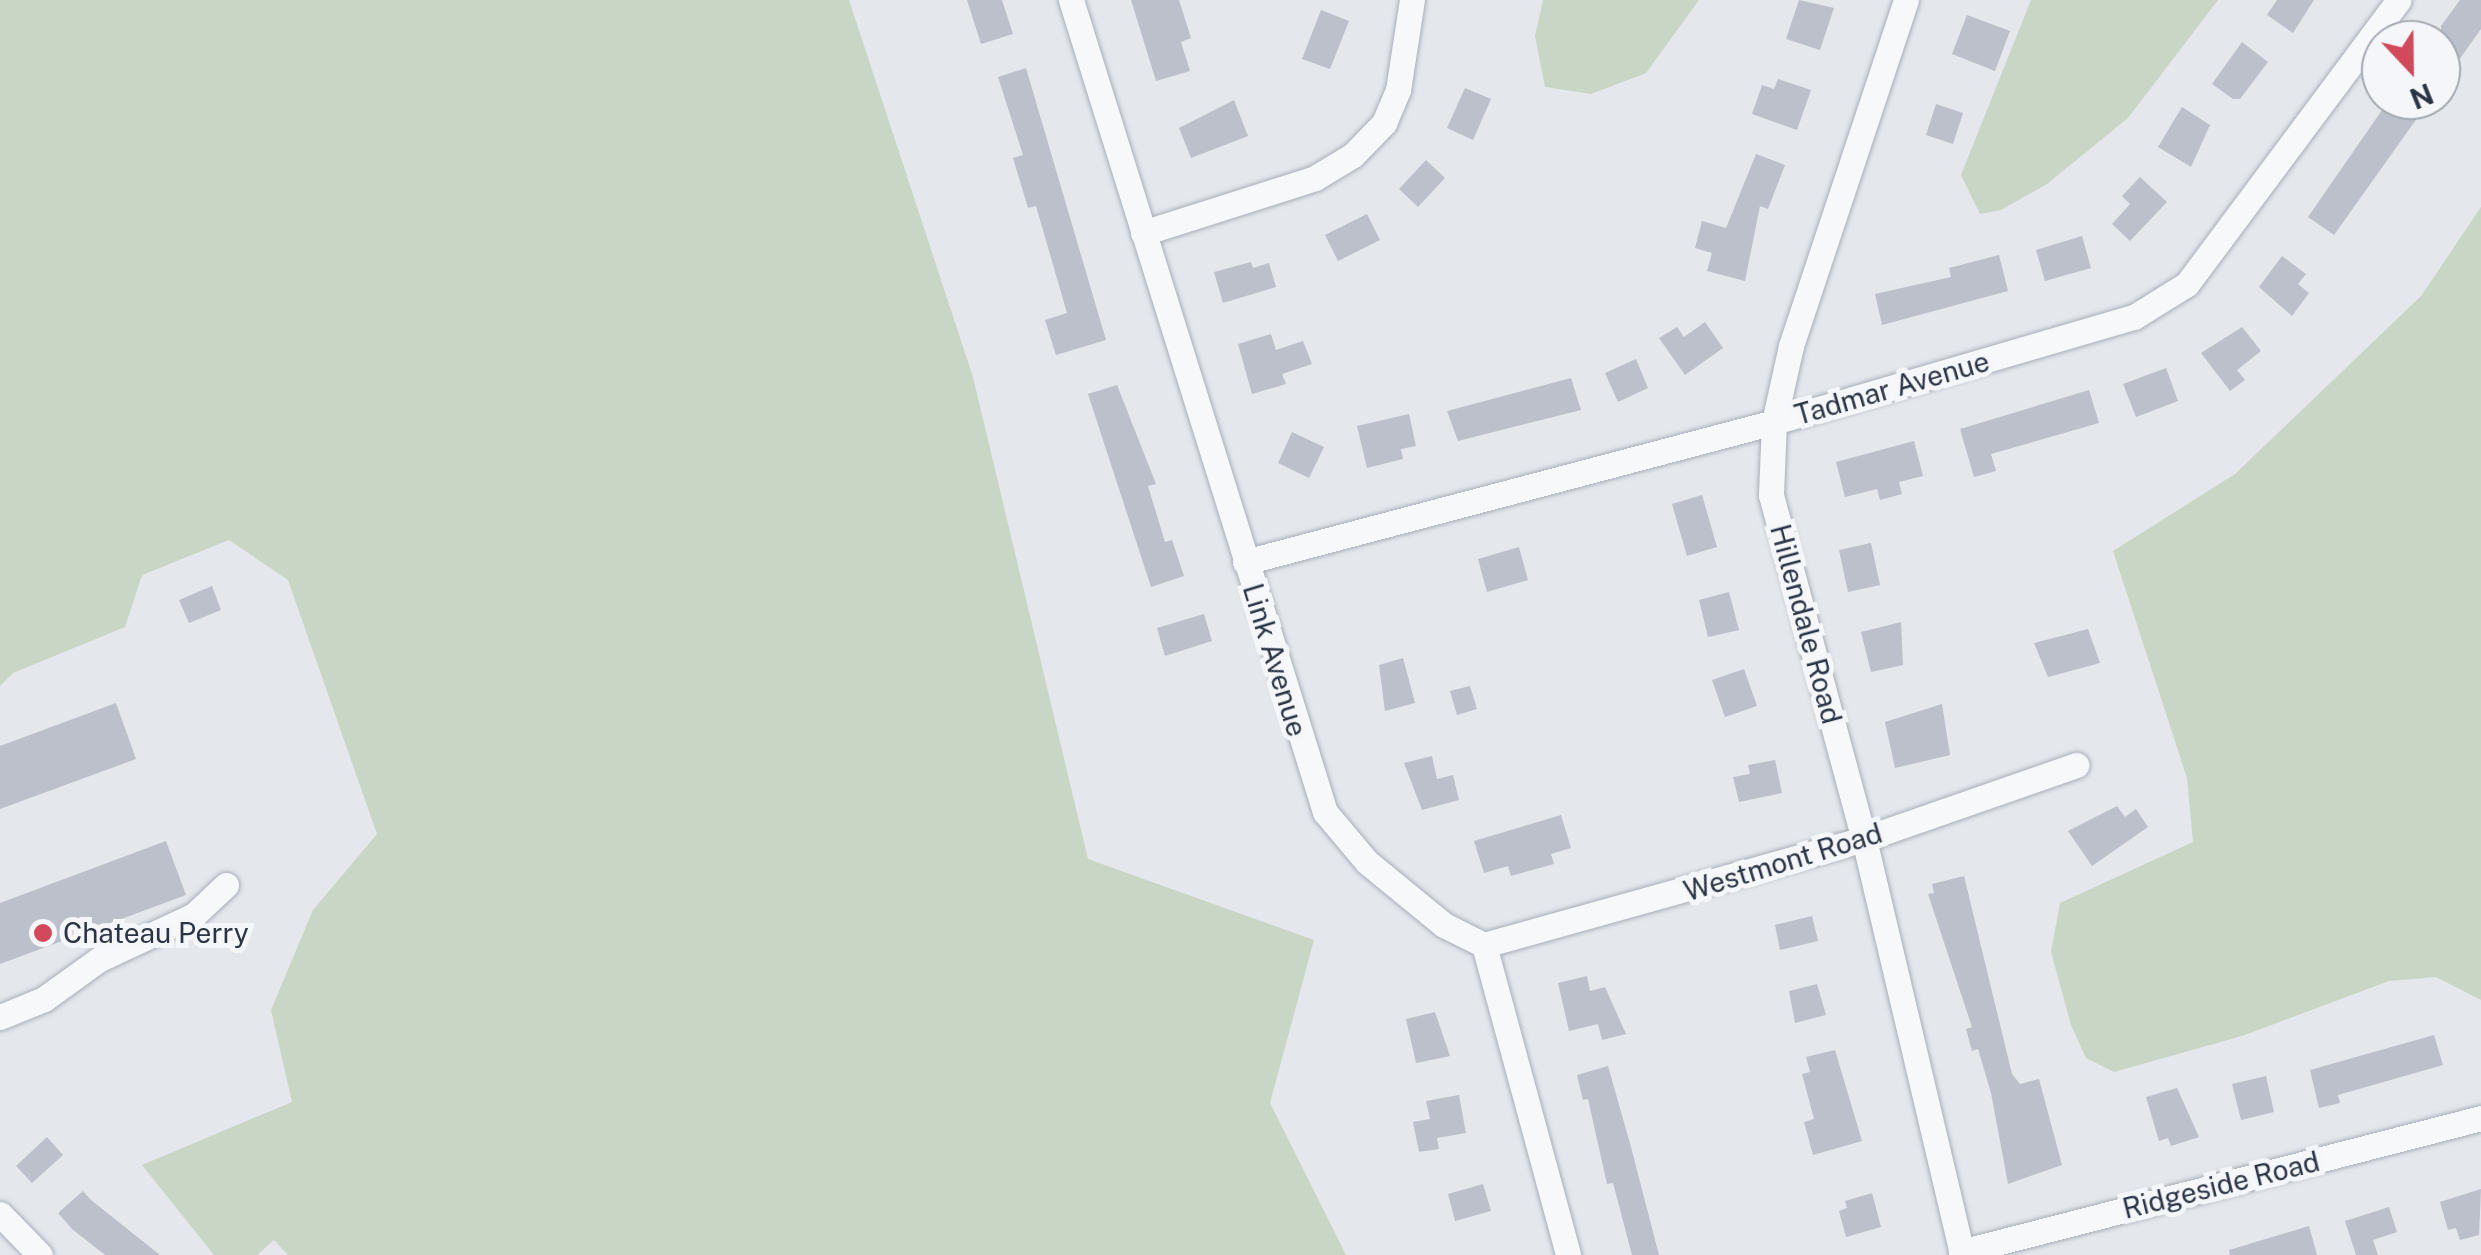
<!DOCTYPE html>
<style>
body{margin:0}
#map{position:relative;width:2481px;height:1255px;overflow:hidden;background:#e4e7ec;font-family:"Public Sans",sans-serif}
div>[style]{position:absolute}
.green>*{inset:0;background:#c9d6c5}
.building>*{inset:0;background:#bbc0ca}
.roads{filter:drop-shadow(0 0 2px #a9aeb7) drop-shadow(0 0 2px #a9aeb7)}
.minor>*{height:25px;margin:-12.5px;padding:0 12.5px;transform-origin:12.5px;border-radius:12.5px;background:#f7f8fa}
.dots>*{width:28px;height:28px;translate:-50% -50%;box-sizing:border-box;border:5px solid #f4f6f9;border-radius:50%}
span{translate:-50% -50%;white-space:nowrap;text-align:center;line-height:1.15;-webkit-text-stroke:10px #f4f6f9;paint-order:stroke}
.street-label{font-size:28px;color:#2b3445}
.poi-label{font-size:28px;color:#2b3445}
.left{translate:0 -50%;text-align:left}
.north{position:absolute;left:2361px;top:20px;width:100px;height:100px;box-sizing:border-box;background:#f4f6f9;border:2px solid #a4a8b1;border-radius:50%;rotate:158deg;font-size:28px;font-weight:700;line-height:40px;text-align:center;color:#2b3445}
.north::after{content:'';display:block;margin:auto;width:35px;height:45px;background:#d1495b;clip-path:polygon(50% 0,100% 100%,50% 72%,0 100%)}
</style>
<div id="map">
<div class="green">
<i style="clip-path:polygon(0 0,849px 0,973px 377px,1088px 859px,1314px 940px,1270px 1103px,1346px 1255px,288px 1255px,274px 1240px,257px 1255px,214px 1255px,142px 1165px,292px 1102px,271px 1010px,313px 910px,377px 834px,288px 580px,229px 540px,142px 575px,125px 627px,13px 673px,0 686px)"></i>
<i style="clip-path:polygon(1543px 0,1699px 0,1646px 73px,1591px 94px,1545px 87px,1535px 36px)"></i>
<i style="clip-path:polygon(2031px 0,2218px 0,2128px 118px,2047px 184px,2001px 210px,1980px 214px,1961px 175px)"></i>
<i style="clip-path:polygon(2481px 207px,2481px 1000px,2436px 977px,2389px 981px,2242px 1036px,2114px 1072px,2086px 1058px,2071px 1025px,2051px 952px,2060px 903px,2193px 842px,2187px 778px,2113px 551px,2235px 474px,2421px 296px)"></i>
</div>
<div class="building">
<i style="clip-path:polygon(967px 0,1002px 0,1013px 34px,981px 44px)"></i>
<i style="clip-path:polygon(1131px 0,1179px 0,1191px 38px,1181px 42px,1190px 71px,1156px 81px)"></i>
<i style="clip-path:polygon(1799px 0,1834px 8px,1820px 50px,1786px 39px)"></i>
<i style="clip-path:polygon(2277px 0,2314px 0,2293px 33px,2267px 15px)"></i>
<i style="clip-path:polygon(2460px 0,2481px 0,2481px 29px,2441px 85px,2441px 26px)"></i>
<i style="clip-path:polygon(1321px 10px,1349px 21px,1330px 69px,1302px 59px)"></i>
<i style="clip-path:polygon(1967px 15px,2010px 31px,1995px 71px,1952px 54px)"></i>
<i style="clip-path:polygon(2242px 42px,2268px 62px,2240px 99px,2233px 99px,2212px 84px)"></i>
<i style="clip-path:polygon(1026px 68px,1106px 340px,1056px 355px,1045px 320px,1067px 313px,1036px 206px,1028px 208px,1013px 158px,1023px 155px,998px 77px)"></i>
<i style="clip-path:polygon(1778px 79px,1811px 90px,1797px 130px,1752px 114px,1762px 85px,1774px 89px)"></i>
<i style="clip-path:polygon(1465px 88px,1491px 99px,1473px 140px,1447px 128px)"></i>
<i style="clip-path:polygon(1234px 100px,1248px 136px,1191px 158px,1179px 128px)"></i>
<i style="clip-path:polygon(2389px 100px,2430px 100px,2334px 235px,2308px 217px)"></i>
<i style="clip-path:polygon(1936px 104px,1963px 113px,1953px 144px,1926px 135px)"></i>
<i style="clip-path:polygon(2182px 107px,2210px 125px,2191px 167px,2158px 147px)"></i>
<i style="clip-path:polygon(1756px 154px,1785px 165px,1768px 209px,1760px 206px,1745px 281px,1707px 271px,1712px 253px,1695px 248px,1702px 221px,1726px 228px)"></i>
<i style="clip-path:polygon(1426px 160px,1445px 178px,1418px 207px,1399px 189px)"></i>
<i style="clip-path:polygon(2140px 177px,2167px 202px,2130px 241px,2112px 224px,2130px 204px,2122px 196px)"></i>
<i style="clip-path:polygon(1367px 214px,1380px 240px,1338px 261px,1325px 235px)"></i>
<i style="clip-path:polygon(2082px 236px,2091px 268px,2045px 281px,2036px 250px)"></i>
<i style="clip-path:polygon(1999px 255px,2008px 291px,1882px 325px,1875px 294px,1951px 277px,1949px 268px)"></i>
<i style="clip-path:polygon(2282px 256px,2306px 274px,2298px 284px,2309px 293px,2292px 316px,2259px 287px)"></i>
<i style="clip-path:polygon(1251px 262px,1253px 268px,1269px 263px,1276px 287px,1223px 303px,1214px 272px)"></i>
<i style="clip-path:polygon(1705px 322px,1723px 348px,1685px 375px,1659px 338px,1677px 327px,1684px 337px)"></i>
<i style="clip-path:polygon(2242px 327px,2261px 351px,2237px 370px,2245px 380px,2230px 391px,2201px 353px)"></i>
<i style="clip-path:polygon(1271px 334px,1276px 350px,1303px 341px,1312px 364px,1282px 374px,1286px 384px,1252px 394px,1238px 344px)"></i>
<i style="clip-path:polygon(1636px 359px,1648px 388px,1618px 402px,1605px 373px)"></i>
<i style="clip-path:polygon(2166px 368px,2178px 401px,2136px 417px,2123px 384px)"></i>
<i style="clip-path:polygon(1571px 378px,1581px 410px,1458px 441px,1447px 411px)"></i>
<i style="clip-path:polygon(1117px 385px,1156px 484px,1148px 486px,1165px 542px,1172px 540px,1184px 576px,1151px 587px,1088px 394px)"></i>
<i style="clip-path:polygon(2089px 390px,2099px 423px,1991px 454px,1996px 471px,1974px 477px,1960px 429px)"></i>
<i style="clip-path:polygon(1409px 414px,1416px 446px,1401px 449px,1403px 459px,1367px 468px,1357px 426px)"></i>
<i style="clip-path:polygon(1292px 432px,1324px 447px,1309px 478px,1278px 463px)"></i>
<i style="clip-path:polygon(1914px 441px,1923px 476px,1899px 482px,1902px 494px,1880px 500px,1877px 489px,1845px 497px,1836px 462px)"></i>
<i style="clip-path:polygon(1702px 495px,1717px 547px,1687px 556px,1672px 504px)"></i>
<i style="clip-path:polygon(1871px 543px,1880px 585px,1848px 592px,1839px 550px)"></i>
<i style="clip-path:polygon(1519px 547px,1528px 580px,1487px 592px,1478px 559px)"></i>
<i style="clip-path:polygon(212px 586px,221px 610px,189px 623px,179px 600px)"></i>
<i style="clip-path:polygon(1729px 592px,1739px 630px,1708px 637px,1699px 600px)"></i>
<i style="clip-path:polygon(1204px 614px,1212px 641px,1165px 656px,1157px 628px)"></i>
<i style="clip-path:polygon(1901px 622px,1903px 665px,1871px 672px,1861px 632px)"></i>
<i style="clip-path:polygon(2088px 629px,2100px 663px,2048px 677px,2034px 643px)"></i>
<i style="clip-path:polygon(1403px 658px,1415px 703px,1385px 711px,1379px 665px)"></i>
<i style="clip-path:polygon(1744px 669px,1757px 706px,1725px 717px,1712px 680px)"></i>
<i style="clip-path:polygon(1470px 686px,1477px 709px,1457px 715px,1450px 691px)"></i>
<i style="clip-path:polygon(116px 703px,136px 759px,0 809px,0 746px)"></i>
<i style="clip-path:polygon(1942px 704px,1950px 755px,1895px 768px,1885px 722px)"></i>
<i style="clip-path:polygon(1432px 756px,1437px 779px,1453px 775px,1459px 800px,1422px 810px,1404px 763px)"></i>
<i style="clip-path:polygon(1775px 760px,1782px 793px,1739px 802px,1733px 777px,1750px 774px,1748px 765px)"></i>
<i style="clip-path:polygon(2117px 806px,2125px 817px,2136px 809px,2148px 827px,2092px 866px,2068px 831px)"></i>
<i style="clip-path:polygon(1561px 815px,1571px 848px,1551px 854px,1554px 864px,1511px 876px,1508px 866px,1484px 873px,1474px 841px)"></i>
<i style="clip-path:polygon(166px 841px,186px 895px,0 964px,0 903px)"></i>
<i style="clip-path:polygon(1964px 876px,2012px 1074px,2020px 1084px,2039px 1079px,2062px 1165px,2008px 1184px,1991px 1093px,1978px 1049px,1972px 1051px,1966px 1029px,1972px 1027px,1928px 894px,1934px 893px,1932px 884px)"></i>
<i style="clip-path:polygon(1812px 916px,1818px 941px,1780px 950px,1775px 925px)"></i>
<i style="clip-path:polygon(1587px 976px,1590px 991px,1605px 987px,1626px 1034px,1602px 1040px,1598px 1024px,1569px 1031px,1558px 983px)"></i>
<i style="clip-path:polygon(1817px 984px,1826px 1015px,1795px 1023px,1789px 991px)"></i>
<i style="clip-path:polygon(1435px 1012px,1450px 1056px,1416px 1063px,1406px 1019px)"></i>
<i style="clip-path:polygon(2434px 1035px,2443px 1065px,2338px 1095px,2340px 1103px,2319px 1108px,2310px 1070px)"></i>
<i style="clip-path:polygon(1835px 1050px,1862px 1141px,1813px 1155px,1804px 1122px,1814px 1119px,1802px 1074px,1810px 1072px,1806px 1057px)"></i>
<i style="clip-path:polygon(1608px 1066px,1631px 1147px,1659px 1255px,1632px 1255px,1613px 1183px,1607px 1184px,1588px 1099px,1583px 1100px,1577px 1075px)"></i>
<i style="clip-path:polygon(2266px 1076px,2274px 1112px,2241px 1120px,2232px 1084px)"></i>
<i style="clip-path:polygon(2177px 1088px,2199px 1137px,2171px 1146px,2168px 1138px,2159px 1141px,2146px 1097px)"></i>
<i style="clip-path:polygon(1459px 1095px,1466px 1133px,1437px 1138px,1439px 1149px,1419px 1152px,1413px 1122px,1430px 1119px,1426px 1101px)"></i>
<i style="clip-path:polygon(47px 1137px,63px 1155px,32px 1183px,16px 1166px)"></i>
<i style="clip-path:polygon(1483px 1184px,1491px 1211px,1455px 1221px,1448px 1194px)"></i>
<i style="clip-path:polygon(2481px 1189px,2479px 1235px,2460px 1240px,2456px 1228px,2448px 1230px,2440px 1202px)"></i>
<i style="clip-path:polygon(83px 1191px,91px 1200px,160px 1255px,105px 1255px,72px 1229px,58px 1213px)"></i>
<i style="clip-path:polygon(1872px 1193px,1881px 1227px,1846px 1237px,1839px 1211px,1847px 1208px,1845px 1201px)"></i>
<i style="clip-path:polygon(2389px 1207px,2397px 1232px,2373px 1240px,2378px 1255px,2356px 1255px,2345px 1221px)"></i>
<i style="clip-path:polygon(2309px 1226px,2317px 1255px,2230px 1255px,2229px 1250px)"></i>
</div>
<div class="roads">
<div class="minor">
<i style="left:1071px;top:0;width:851px;rotate:72.63deg"></i>
<i style="left:1325px;top:812px;width:65px;rotate:50deg"></i>
<i style="left:1367px;top:862px;width:99px;rotate:39.3deg"></i>
<i style="left:1444px;top:925px;width:45px;rotate:26.6deg"></i>
<i style="left:1484px;top:945px;width:321px;rotate:74.8deg"></i>
<i style="left:1906px;top:0;width:365px;rotate:108.4deg"></i>
<i style="left:1791px;top:346px;width:78px;rotate:102.6deg"></i>
<i style="left:1774px;top:422px;width:73px;rotate:92.4deg"></i>
<i style="left:1771px;top:495px;width:356px;rotate:74.9deg"></i>
<i style="left:1864px;top:839px;width:427px;rotate:76.7deg"></i>
<i style="left:1143px;top:233px;width:181px;rotate:-17.7deg"></i>
<i style="left:1315px;top:178px;width:44px;rotate:-31.2deg"></i>
<i style="left:1353px;top:155px;width:45px;rotate:-45.9deg"></i>
<i style="left:1384px;top:123px;width:36px;rotate:-67deg"></i>
<i style="left:1398px;top:90px;width:91px;rotate:-81.2deg"></i>
<i style="left:1245px;top:562px;width:547px;rotate:-14.82deg"></i>
<i style="left:1774px;top:422px;width:375px;rotate:-16.3deg"></i>
<i style="left:2134px;top:317px;width:62px;rotate:-31.9deg"></i>
<i style="left:2187px;top:284px;width:354px;rotate:-53.3deg"></i>
<i style="left:1484px;top:945px;width:395px;rotate:-15.6deg"></i>
<i style="left:1864px;top:839px;width:225px;rotate:-19.2deg"></i>
<i style="left:0;top:1017px;width:48px;rotate:-22.2deg"></i>
<i style="left:44px;top:999px;width:67px;rotate:-35.8deg"></i>
<i style="left:98px;top:960px;width:106px;rotate:-25.1deg"></i>
<i style="left:194px;top:915px;width:44px;rotate:-43.2deg"></i>
<i style="left:0;top:1214px;width:57px;rotate:45.7deg"></i>
<i style="left:1961px;top:1252px;width:537px;rotate:-14.45deg"></i>
</div>
</div>
<div class="dots">
<i style="left:43px;top:933px;background:#d1495b"></i>
</div>
<div class="street-label">
<span style="left:1892px;top:388px;rotate:-16deg">Tadmar Avenue</span>
<span style="left:1806px;top:624px;rotate:75deg">Hillendale Road</span>
<span style="left:1275px;top:660px;rotate:73deg">Link Avenue</span>
<span style="left:1783px;top:862px;rotate:-17deg">Westmont Road</span>
<span style="left:2221px;top:1185px;rotate:-14deg">Ridgeside Road</span>
</div>
<div class="poi-label">
<span class="left" style="left:63px;top:933px">Chateau Perry</span>
</div>
<div class="north">N</div>
</div>
